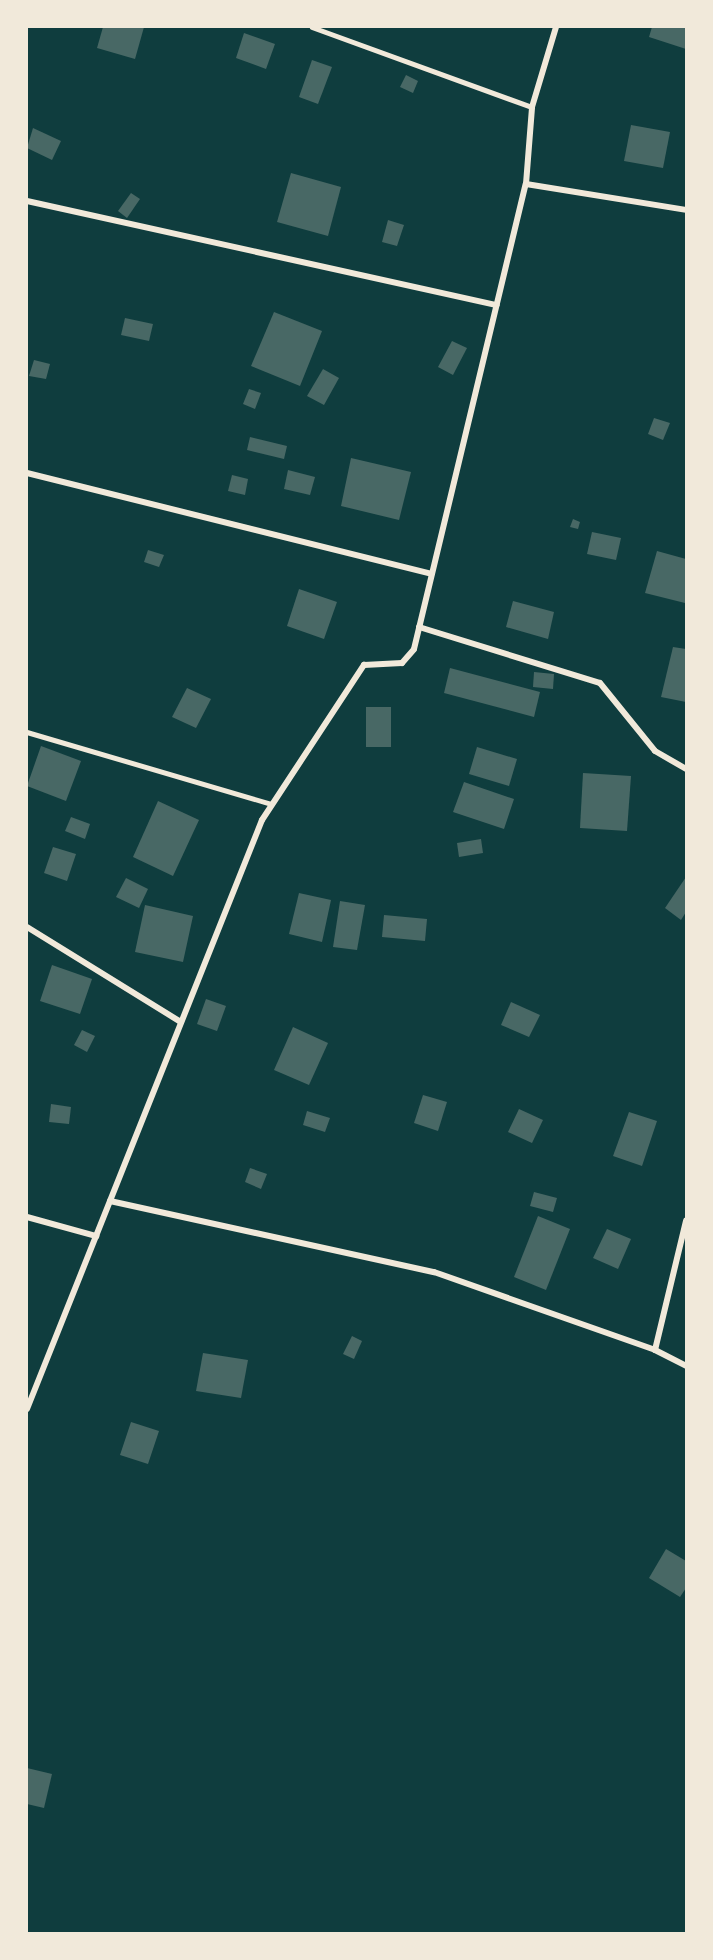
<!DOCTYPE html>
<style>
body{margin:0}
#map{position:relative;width:713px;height:1960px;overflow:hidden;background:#0f3d3e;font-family:"Noto Sans",sans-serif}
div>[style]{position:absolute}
.building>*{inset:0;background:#486865}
.service>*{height:4.5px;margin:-2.25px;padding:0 2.25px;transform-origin:2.25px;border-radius:2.25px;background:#f1e9da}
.minor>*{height:6px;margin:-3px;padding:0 3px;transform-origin:3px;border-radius:3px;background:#f1e9da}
span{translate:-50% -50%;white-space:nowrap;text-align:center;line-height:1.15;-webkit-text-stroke:4.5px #f1e9da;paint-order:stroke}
.frame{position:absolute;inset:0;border:28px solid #f1e9da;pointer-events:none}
</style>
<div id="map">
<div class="building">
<i style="clip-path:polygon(103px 27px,144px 27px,135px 59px,97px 48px)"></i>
<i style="clip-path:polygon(652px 27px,686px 27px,686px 49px,649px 37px)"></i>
<i style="clip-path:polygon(244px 33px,275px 44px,266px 69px,236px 58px)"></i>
<i style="clip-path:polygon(312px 60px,332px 67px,318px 104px,299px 97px)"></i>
<i style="clip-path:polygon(406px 75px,418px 81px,413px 93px,400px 87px)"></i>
<i style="clip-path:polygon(631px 125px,670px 132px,663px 168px,624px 161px)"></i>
<i style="clip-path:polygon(33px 128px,61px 141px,52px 160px,27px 148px)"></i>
<i style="clip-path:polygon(291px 173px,341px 187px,328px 236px,277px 222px)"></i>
<i style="clip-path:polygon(131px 193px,140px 199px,127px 218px,118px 211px)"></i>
<i style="clip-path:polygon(388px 220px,404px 225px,397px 246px,382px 242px)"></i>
<i style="clip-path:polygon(274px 312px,322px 331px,300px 386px,251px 366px)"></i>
<i style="clip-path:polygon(125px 318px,153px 324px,149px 341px,121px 335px)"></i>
<i style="clip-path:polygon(452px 341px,467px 348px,453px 375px,438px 367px)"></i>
<i style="clip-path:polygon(34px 360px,50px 364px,46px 379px,29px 376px)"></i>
<i style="clip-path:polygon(323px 369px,339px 378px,324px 405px,307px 396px)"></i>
<i style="clip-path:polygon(249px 389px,261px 393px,255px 409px,243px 404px)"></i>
<i style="clip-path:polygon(654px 418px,670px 423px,663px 440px,648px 434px)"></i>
<i style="clip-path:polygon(250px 437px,287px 446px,284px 459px,247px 450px)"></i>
<i style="clip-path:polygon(351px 458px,411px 472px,399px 520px,341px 506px)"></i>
<i style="clip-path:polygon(288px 470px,315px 477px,310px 495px,284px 489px)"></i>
<i style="clip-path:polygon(232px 475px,248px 479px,245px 495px,228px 491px)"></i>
<i style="clip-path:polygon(573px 519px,580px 522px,578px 529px,570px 527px)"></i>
<i style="clip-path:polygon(592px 532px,621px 538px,616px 560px,587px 554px)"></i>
<i style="clip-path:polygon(148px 550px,164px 555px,159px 567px,144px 562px)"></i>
<i style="clip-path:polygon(657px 551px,686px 559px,685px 603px,645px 593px)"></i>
<i style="clip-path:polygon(299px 589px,337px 602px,324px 639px,287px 626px)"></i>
<i style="clip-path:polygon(513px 601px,554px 612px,548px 639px,506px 627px)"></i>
<i style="clip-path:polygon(673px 647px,686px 649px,686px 702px,661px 697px)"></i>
<i style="clip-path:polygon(450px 668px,540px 692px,534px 717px,444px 693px)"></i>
<i style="clip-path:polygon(534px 672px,554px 674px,553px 689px,533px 687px)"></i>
<i style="clip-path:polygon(187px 688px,211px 699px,196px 728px,172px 717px)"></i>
<i style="clip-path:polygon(366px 707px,391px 707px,391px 747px,366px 747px)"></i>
<i style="clip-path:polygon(41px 746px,81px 761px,66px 801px,27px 786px)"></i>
<i style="clip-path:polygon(477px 747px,517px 759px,509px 786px,469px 774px)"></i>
<i style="clip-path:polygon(583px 773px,631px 776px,627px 831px,580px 828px)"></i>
<i style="clip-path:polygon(464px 782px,514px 799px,504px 829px,453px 812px)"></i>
<i style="clip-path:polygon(158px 801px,199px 820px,173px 876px,133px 857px)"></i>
<i style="clip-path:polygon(71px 817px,90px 824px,85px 839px,65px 831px)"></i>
<i style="clip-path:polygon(481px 839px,483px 853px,459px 857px,457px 843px)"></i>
<i style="clip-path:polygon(53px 847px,76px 854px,67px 881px,44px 873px)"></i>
<i style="clip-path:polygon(686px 877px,686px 912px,681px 920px,665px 908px)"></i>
<i style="clip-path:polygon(126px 878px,148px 889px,139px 908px,116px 897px)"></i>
<i style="clip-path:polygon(299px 893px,331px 900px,322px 942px,289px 934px)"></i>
<i style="clip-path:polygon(340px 901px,365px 905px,357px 950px,333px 947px)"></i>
<i style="clip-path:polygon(145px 905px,193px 916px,183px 962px,135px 952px)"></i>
<i style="clip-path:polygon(384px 915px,427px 919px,425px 941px,382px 937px)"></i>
<i style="clip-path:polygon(52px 965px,92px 979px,80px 1014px,40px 1001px)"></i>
<i style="clip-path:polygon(206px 999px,226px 1006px,217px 1031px,197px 1024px)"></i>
<i style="clip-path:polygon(511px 1002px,540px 1015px,529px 1037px,501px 1025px)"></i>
<i style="clip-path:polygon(293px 1027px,328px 1043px,309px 1085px,274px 1070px)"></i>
<i style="clip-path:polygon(82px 1030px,95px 1036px,87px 1052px,74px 1045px)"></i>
<i style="clip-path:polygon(423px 1095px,447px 1102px,438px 1131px,414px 1123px)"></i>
<i style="clip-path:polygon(51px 1104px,71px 1107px,69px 1124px,49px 1122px)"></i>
<i style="clip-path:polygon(519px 1109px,543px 1120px,532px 1143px,508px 1132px)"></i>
<i style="clip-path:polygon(307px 1111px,330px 1118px,325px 1132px,303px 1125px)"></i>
<i style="clip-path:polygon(629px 1112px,657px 1121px,642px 1166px,613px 1156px)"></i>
<i style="clip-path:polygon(250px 1168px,267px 1174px,261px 1189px,245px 1182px)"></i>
<i style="clip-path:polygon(534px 1192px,557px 1198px,553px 1212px,530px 1206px)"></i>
<i style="clip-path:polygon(538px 1216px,570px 1229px,546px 1290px,514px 1277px)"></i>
<i style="clip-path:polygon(607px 1229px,631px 1239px,618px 1269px,593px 1258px)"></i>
<i style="clip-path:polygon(352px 1336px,362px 1341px,354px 1359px,343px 1354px)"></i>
<i style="clip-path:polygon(203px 1353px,248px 1360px,241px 1398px,196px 1391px)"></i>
<i style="clip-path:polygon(131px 1422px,159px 1431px,148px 1464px,120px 1455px)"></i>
<i style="clip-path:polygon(666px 1549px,686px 1561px,686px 1588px,680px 1597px,649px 1578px)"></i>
<i style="clip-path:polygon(27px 1768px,52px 1774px,44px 1808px,27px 1804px)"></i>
</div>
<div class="service">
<i style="left:312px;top:27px;width:234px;rotate:20deg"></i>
<i style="left:27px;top:732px;width:254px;rotate:16.4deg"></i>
</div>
<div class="minor">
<i style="left:526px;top:184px;width:162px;rotate:9.2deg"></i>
<i style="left:27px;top:201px;width:481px;rotate:12.5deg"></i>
<i style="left:27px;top:473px;width:417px;rotate:14deg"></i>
<i style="left:419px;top:627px;width:189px;rotate:17.2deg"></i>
<i style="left:600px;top:683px;width:87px;rotate:51deg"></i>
<i style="left:655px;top:751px;width:36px;rotate:30deg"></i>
<i style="left:27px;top:927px;width:181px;rotate:31.7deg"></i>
<i style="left:110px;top:1201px;width:332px;rotate:12.4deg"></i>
<i style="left:434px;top:1272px;width:234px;rotate:19.4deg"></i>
<i style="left:655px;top:1350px;width:35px;rotate:27deg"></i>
<i style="left:27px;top:1217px;width:72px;rotate:15.4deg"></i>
<i style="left:655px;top:1350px;width:133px;rotate:-76.5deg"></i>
<i style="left:27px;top:1409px;width:634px;rotate:-68.25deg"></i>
<i style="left:262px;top:820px;width:186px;rotate:-56.7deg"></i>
<i style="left:364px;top:665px;width:38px;rotate:-3deg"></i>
<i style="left:402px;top:663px;width:18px;rotate:-49deg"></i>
<i style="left:414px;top:649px;width:478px;rotate:-76.5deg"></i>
<i style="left:526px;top:184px;width:77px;rotate:-85.5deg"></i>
<i style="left:532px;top:107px;width:84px;rotate:-73.3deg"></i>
</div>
<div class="frame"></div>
</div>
